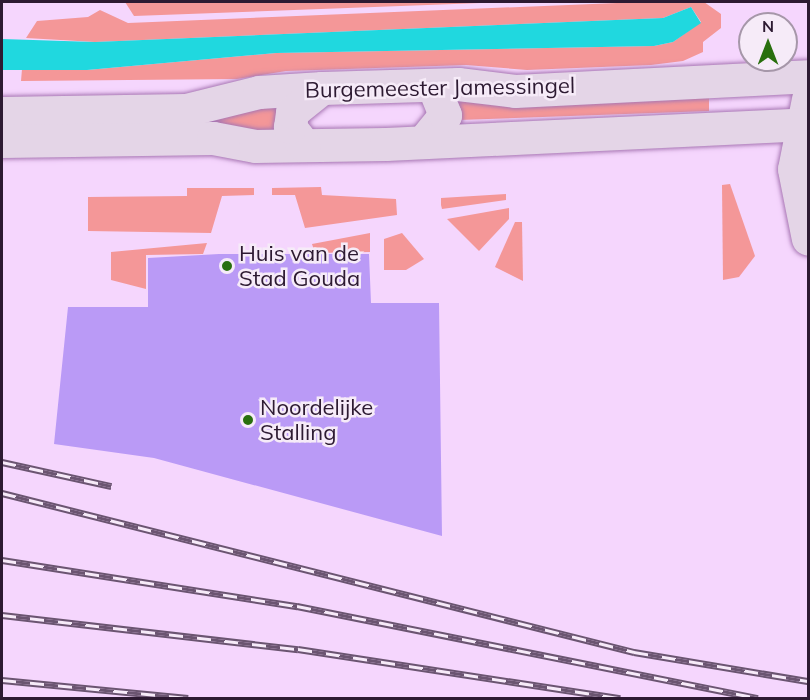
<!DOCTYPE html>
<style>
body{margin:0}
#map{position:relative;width:810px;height:700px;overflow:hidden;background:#f5d6fd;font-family:Mulish,sans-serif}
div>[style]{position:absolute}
.green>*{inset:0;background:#f49798}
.water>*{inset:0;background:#20d8df}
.building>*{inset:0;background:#ba9af6}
.roads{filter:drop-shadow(0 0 2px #a877b4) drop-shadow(0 0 2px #a877b4)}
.secondary>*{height:33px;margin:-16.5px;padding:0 16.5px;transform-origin:16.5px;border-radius:16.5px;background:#e4d5e7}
.rail>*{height:7px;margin-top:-3.5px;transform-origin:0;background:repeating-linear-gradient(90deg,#f6ebf8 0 14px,#6b5571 0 28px);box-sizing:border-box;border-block:2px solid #6b5571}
.dots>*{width:16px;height:16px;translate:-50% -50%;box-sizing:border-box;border:3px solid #f6ebf8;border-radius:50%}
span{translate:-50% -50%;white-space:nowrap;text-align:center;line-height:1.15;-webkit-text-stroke:5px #f6ebf8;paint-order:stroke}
.street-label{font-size:22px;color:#2d1a32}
.poi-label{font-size:22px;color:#2d1a32}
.left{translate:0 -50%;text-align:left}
.frame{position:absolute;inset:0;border:3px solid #2d1a32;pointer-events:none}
.north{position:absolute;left:738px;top:12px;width:60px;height:60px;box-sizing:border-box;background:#f6ebf8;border:2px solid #a697a9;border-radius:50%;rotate:0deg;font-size:16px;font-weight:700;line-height:24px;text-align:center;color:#2d1a32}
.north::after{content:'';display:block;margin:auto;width:21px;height:27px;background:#296f0e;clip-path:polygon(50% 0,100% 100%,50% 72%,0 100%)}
</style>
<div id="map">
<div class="green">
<i style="clip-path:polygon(125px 2px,481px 2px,481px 3px,134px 16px)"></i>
<i style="clip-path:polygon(641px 2px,704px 2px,721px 14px,721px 28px,703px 42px,703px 52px,683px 61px,651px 65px,527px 70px,466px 65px,286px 71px,237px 79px,21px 81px,22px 69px,87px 70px,276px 53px,654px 46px,673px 42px,701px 22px,691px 7px,663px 18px,95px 42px,26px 38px,37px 21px,88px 17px,100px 10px,128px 23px)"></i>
<i style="clip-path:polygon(709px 88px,709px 111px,459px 120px,458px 89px)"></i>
<i style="clip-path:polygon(293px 98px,288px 138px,13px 124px)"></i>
<i style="clip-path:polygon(730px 184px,755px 256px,739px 277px,723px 280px,722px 185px)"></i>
<i style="clip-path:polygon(321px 187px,322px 195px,396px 199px,397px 215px,305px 228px,295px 195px,272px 195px,272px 188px)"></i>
<i style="clip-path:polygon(187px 188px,254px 188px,254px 195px,222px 196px,211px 233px,88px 231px,88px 197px,187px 196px)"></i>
<i style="clip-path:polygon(506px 194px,506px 200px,442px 209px,441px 205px,441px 198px)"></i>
<i style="clip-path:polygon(509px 208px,509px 219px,479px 251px,447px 219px)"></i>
<i style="clip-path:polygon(515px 222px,522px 222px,523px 281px,495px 267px)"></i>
<i style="clip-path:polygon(370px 233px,370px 252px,315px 253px,312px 244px)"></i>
<i style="clip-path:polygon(402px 233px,424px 259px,406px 270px,384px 270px,384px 239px)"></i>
<i style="clip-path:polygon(207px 243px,203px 254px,146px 255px,146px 289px,111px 280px,111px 252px)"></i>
</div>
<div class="water">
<i style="clip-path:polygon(691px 7px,701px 23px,673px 42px,654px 46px,276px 53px,87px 70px,2px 70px,2px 39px,95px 42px,663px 18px)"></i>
</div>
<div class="building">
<i style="clip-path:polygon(219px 254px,369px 254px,371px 303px,439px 303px,442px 536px,154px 458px,54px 444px,68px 307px,148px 307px,148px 258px)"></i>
</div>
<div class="roads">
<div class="secondary">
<i style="left:808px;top:99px;width:71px;rotate:101.3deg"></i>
<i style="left:794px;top:169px;width:71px;rotate:78.7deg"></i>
<i style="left:2px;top:113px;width:184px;rotate:-0.9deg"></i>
<i style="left:186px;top:110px;width:75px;rotate:-13.9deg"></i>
<i style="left:259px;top:92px;width:63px;rotate:-3.6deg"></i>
<i style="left:322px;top:88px;width:136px;rotate:-1.7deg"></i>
<i style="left:458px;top:84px;width:57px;rotate:7deg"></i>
<i style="left:515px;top:91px;width:293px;rotate:-2.9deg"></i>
<i style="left:2px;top:141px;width:211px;rotate:-0.8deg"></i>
<i style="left:213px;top:138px;width:43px;rotate:10.8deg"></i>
<i style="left:255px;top:146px;width:131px;rotate:-0.9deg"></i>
<i style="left:386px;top:144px;width:422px;rotate:-2.7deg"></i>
<i style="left:423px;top:142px;width:35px;rotate:-51deg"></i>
<i style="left:445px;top:115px;width:31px;rotate:-112deg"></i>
<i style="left:304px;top:145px;width:23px;rotate:-128deg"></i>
<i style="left:290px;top:127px;width:15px;rotate:-82deg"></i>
<i style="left:292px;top:112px;width:38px;rotate:-39deg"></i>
</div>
</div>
<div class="rail">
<i style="left:2px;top:462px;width:112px;rotate:12.4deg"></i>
<i style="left:2px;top:493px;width:652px;rotate:14.12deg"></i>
<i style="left:634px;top:652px;width:176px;rotate:9.5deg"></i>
<i style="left:2px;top:560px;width:299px;rotate:8.9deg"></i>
<i style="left:297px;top:606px;width:470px;rotate:11.3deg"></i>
<i style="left:2px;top:615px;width:298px;rotate:6.6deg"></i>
<i style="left:298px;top:649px;width:326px;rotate:8.7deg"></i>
<i style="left:2px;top:680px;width:187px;rotate:5.5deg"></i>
</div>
<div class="dots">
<i style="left:227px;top:266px;background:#296f0e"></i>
<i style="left:248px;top:420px;background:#296f0e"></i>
</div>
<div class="street-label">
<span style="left:440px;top:88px;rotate:-1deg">Burgemeester Jamessingel</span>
</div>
<div class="poi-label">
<span class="left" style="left:239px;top:266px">Huis van de<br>Stad Gouda</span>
<span class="left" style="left:260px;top:420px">Noordelijke<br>Stalling</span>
</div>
<div class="frame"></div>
<div class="north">N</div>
</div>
